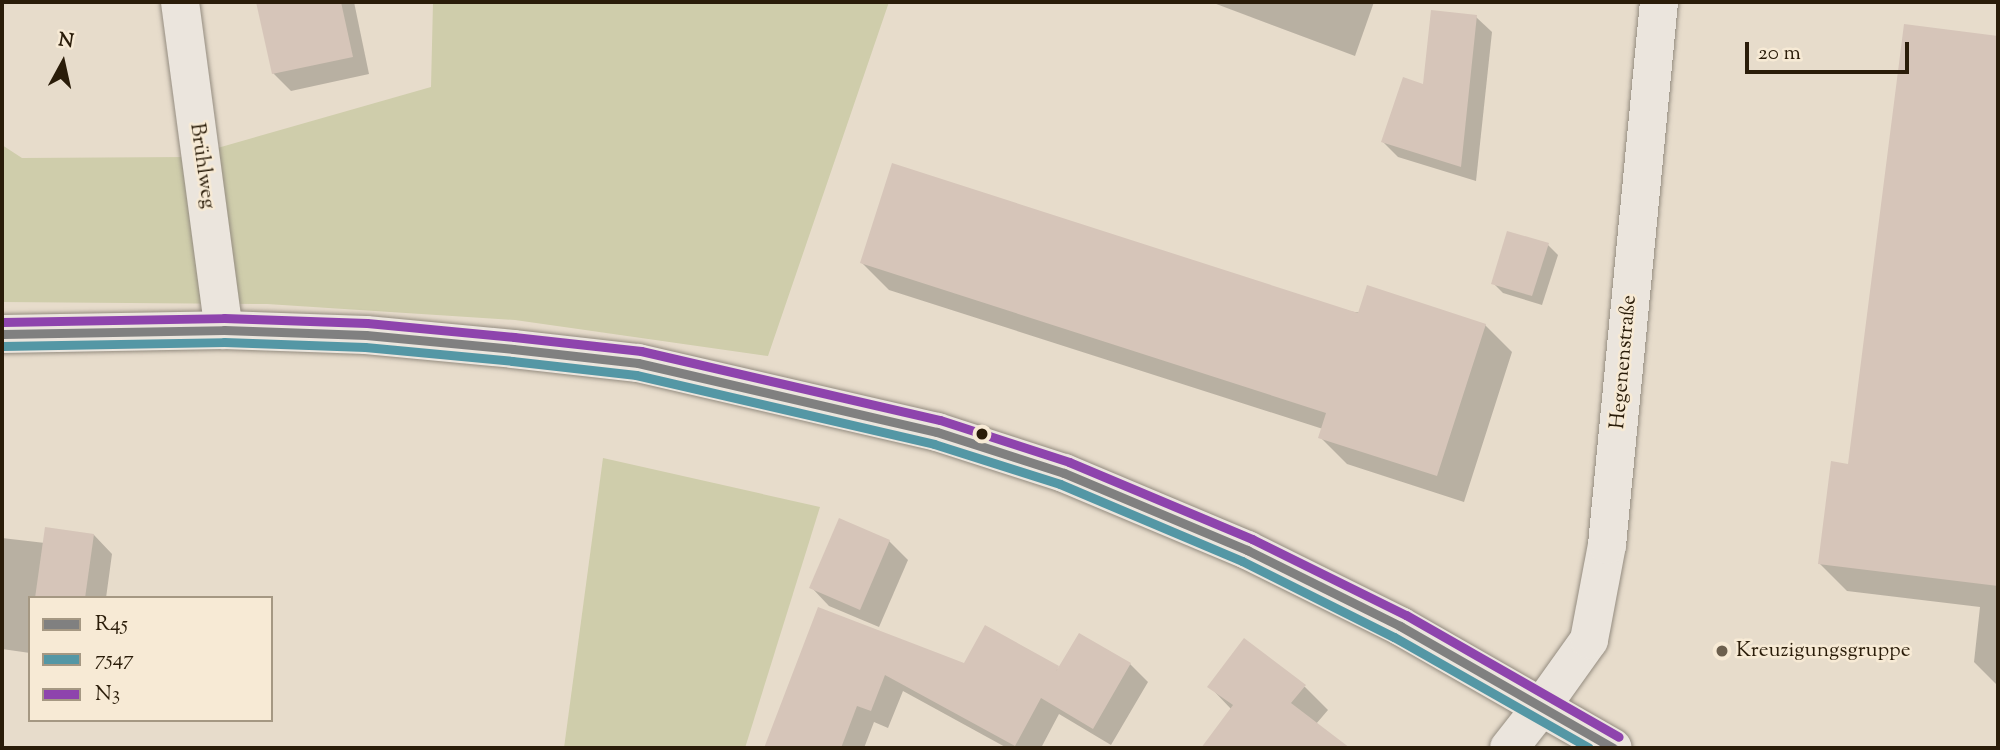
<!DOCTYPE html>
<meta charset="utf-8">
<style>
body{margin:0}
#map{position:relative;width:2000px;height:750px;overflow:hidden;background:#e7dccb;font-family:"Sorts Mill Goudy",serif}
div>[style]{position:absolute}
.green>*{inset:0;background:#cfcdab}
.shadow>*{inset:0;background:#0003}
.building>*{inset:0;background:#d6c5b9}
.roads{filter:drop-shadow(0 0 2px #948c80) drop-shadow(0 0 2px #948c80)}
.street>*{height:38px;margin:-19px;padding:0 19px;transform-origin:19px;border-radius:19px;background:#ebe5dd}
.secondary>*{height:38px;margin:-19px;padding:0 19px;transform-origin:19px;border-radius:19px;background:#ebe5dd}
.bus-1>*{height:9px;margin:-4.5px;padding:0 4.5px;transform-origin:4.5px;border-radius:4.5px;background:#808080}
.bus-2>*{height:9px;margin:-4.5px;padding:0 4.5px;transform-origin:4.5px;border-radius:4.5px;background:#5497a5}
.bus-3>*{height:9px;margin:-4.5px;padding:0 4.5px;transform-origin:4.5px;border-radius:4.5px;background:#8e44ad}
.dots>*{width:19px;height:19px;translate:-50% -50%;box-sizing:border-box;border:4px solid #f7ead5;border-radius:50%}
span{translate:-50% -50%;white-space:nowrap;text-align:center;line-height:1.15;-webkit-text-stroke:5px #f7ead5;paint-order:stroke}
.street-label{font-size:21px;color:#2a1c09}
.poi-label{font-size:21px;color:#2a1c09}
.left{translate:0 -50%;text-align:left}
.frame{position:absolute;inset:0;border:4px solid #2a1c09;pointer-events:none}
.legend{position:absolute;left:28px;top:596px;width:245px;height:126px;box-sizing:border-box;background:#f7ead5;border:2px solid #a59883;margin:0;padding:9px 12px;list-style:none;font-size:21px;color:#2a1c09}
.legend li{display:flex;align-items:center;gap:14px;height:35px}
.legend b{width:35px;border:2px solid #a59883}
.north{position:absolute;left:28px;top:28px;width:70px;height:70px;-webkit-text-stroke:5px #f7ead5;paint-order:stroke;rotate:8deg;font-size:19px;font-weight:700;line-height:28px;text-align:center;color:#2a1c09}
.north::after{content:'';display:block;margin:auto;width:24px;height:32px;background:#2a1c09;clip-path:polygon(50% 0,100% 100%,50% 72%,0 100%)}
.scale{position:absolute;left:1745px;top:42px;width:164px;height:32px;box-sizing:border-box;border:4px solid #2a1c09;border-top:0;padding-left:9px;font-size:21px;line-height:24px;white-space:nowrap;color:#2a1c09;-webkit-text-stroke:5px #f7ead5;paint-order:stroke}
</style>
<div id="map">
<div class="green">
<i style="clip-path:polygon(433px 2px,889px 2px,768px 356px,515px 320px,267px 304px,2px 302px,2px 145px,22px 158px,186px 157px,431px 87px)"></i>
<i style="clip-path:polygon(603px 458px,820px 507px,745px 748px,564px 748px)"></i>
</div>
<div class="shadow">
<i style="clip-path:polygon(257px 2px,354px 2px,369px 74px,291px 91px,273px 73px)"></i>
<i style="clip-path:polygon(1211px 2px,1374px 2px,1355px 56px)"></i>
<i style="clip-path:polygon(1476px 17px,1492px 32px,1476px 181px,1398px 157px,1383px 142px)"></i>
<i style="clip-path:polygon(1906px 26px,1998px 37px,1998px 686px,1974px 662px,1980px 607px,1847px 591px,1819px 563px,1850px 466px)"></i>
<i style="clip-path:polygon(1548px 245px,1558px 255px,1542px 305px,1503px 293px,1493px 283px)"></i>
<i style="clip-path:polygon(862px 263px,1485px 325px,1512px 352px,1464px 502px,1347px 464px,1320px 437px,1323px 429px,889px 290px)"></i>
<i style="clip-path:polygon(94px 535px,112px 554px,106px 598px,30px 598px,30px 653px,2px 649px,2px 538px,45px 543px)"></i>
<i style="clip-path:polygon(889px 541px,908px 560px,879px 627px,829px 606px,811px 587px)"></i>
<i style="clip-path:polygon(819px 609px,964px 665px,1059px 669px,1130px 664px,1148px 682px,1111px 745px,1059px 714px,1041px 748px,1007px 748px,903px 691px,888px 728px,874px 722px,864px 748px,766px 748px)"></i>
<i style="clip-path:polygon(1210px 687px,1305px 687px,1328px 710px,1316px 724px,1348px 748px,1203px 748px,1232px 710px)"></i>
</div>
<div class="building">
<i style="clip-path:polygon(256px 2px,341px 2px,353px 57px,272px 74px)"></i>
<i style="clip-path:polygon(1431px 10px,1477px 15px,1461px 167px,1381px 142px,1403px 77px,1423px 84px)"></i>
<i style="clip-path:polygon(1904px 24px,1998px 36px,1998px 586px,1818px 564px,1831px 461px,1848px 464px)"></i>
<i style="clip-path:polygon(892px 163px,1358px 313px,1367px 285px,1486px 324px,1437px 476px,1318px 438px,1326px 413px,860px 263px)"></i>
<i style="clip-path:polygon(1507px 231px,1549px 243px,1532px 296px,1491px 284px)"></i>
<i style="clip-path:polygon(839px 518px,890px 540px,860px 610px,809px 588px)"></i>
<i style="clip-path:polygon(45px 527px,94px 534px,85px 598px,35px 598px)"></i>
<i style="clip-path:polygon(818px 607px,964px 663px,985px 625px,1059px 666px,1055px 673px,1079px 633px,1131px 663px,1093px 729px,1041px 698px,1015px 746px,885px 675px,871px 711px,857px 706px,841px 748px,764px 748px)"></i>
<i style="clip-path:polygon(1244px 638px,1306px 685px,1291px 703px,1350px 748px,1201px 748px,1233px 705px,1207px 687px)"></i>
</div>
<div class="roads">
<div class="street">
<i style="left:180px;top:2px;width:331px;rotate:82.4deg"></i>
<i style="left:1509px;top:748px;width:53px;rotate:-51.8deg"></i>
</div>
<div class="secondary">
<i style="left:2px;top:334px;width:222px;rotate:-1deg"></i>
<i style="left:224px;top:330px;width:142px;rotate:2deg"></i>
<i style="left:366px;top:335px;width:148px;rotate:5.4deg"></i>
<i style="left:513px;top:349px;width:126px;rotate:6.4deg"></i>
<i style="left:638px;top:363px;width:307px;rotate:13deg"></i>
<i style="left:937px;top:432px;width:133px;rotate:17.9deg"></i>
<i style="left:1064px;top:473px;width:199px;rotate:22.8deg"></i>
<i style="left:1247px;top:550px;width:171px;rotate:26.4deg"></i>
<i style="left:1400px;top:626px;width:245px;rotate:29.8deg"></i>
<i style="left:1542px;top:706px;width:81px;rotate:-54.5deg"></i>
<i style="left:1589px;top:640px;width:97px;rotate:-79.3deg"></i>
<i style="left:1607px;top:545px;width:545px;rotate:-84.53deg"></i>
</div>
</div>
<div class="bus-1">
<i style="left:2px;top:334px;width:222px;rotate:-1deg"></i>
<i style="left:224px;top:330px;width:142px;rotate:2deg"></i>
<i style="left:366px;top:335px;width:148px;rotate:5.4deg"></i>
<i style="left:513px;top:349px;width:126px;rotate:6.4deg"></i>
<i style="left:638px;top:363px;width:307px;rotate:13deg"></i>
<i style="left:937px;top:432px;width:133px;rotate:17.9deg"></i>
<i style="left:1064px;top:473px;width:199px;rotate:22.8deg"></i>
<i style="left:1247px;top:550px;width:171px;rotate:26.4deg"></i>
<i style="left:1400px;top:626px;width:245px;rotate:29.8deg"></i>
</div>
<div class="bus-2">
<i style="left:2px;top:346px;width:222px;rotate:-1deg"></i>
<i style="left:224px;top:342px;width:141px;rotate:2deg"></i>
<i style="left:365px;top:347px;width:148px;rotate:5.4deg"></i>
<i style="left:512px;top:361px;width:125px;rotate:6.4deg"></i>
<i style="left:636px;top:375px;width:306px;rotate:13deg"></i>
<i style="left:934px;top:444px;width:132px;rotate:17.6deg"></i>
<i style="left:1060px;top:484px;width:198px;rotate:22.9deg"></i>
<i style="left:1242px;top:561px;width:170px;rotate:26.6deg"></i>
<i style="left:1394px;top:637px;width:224px;rotate:29.6deg"></i>
</div>
<div class="bus-3">
<i style="left:2px;top:322px;width:222px;rotate:-1deg"></i>
<i style="left:224px;top:318px;width:143px;rotate:2deg"></i>
<i style="left:367px;top:323px;width:148px;rotate:5.4deg"></i>
<i style="left:514px;top:337px;width:128px;rotate:6.3deg"></i>
<i style="left:641px;top:351px;width:307px;rotate:13deg"></i>
<i style="left:940px;top:420px;width:136px;rotate:18deg"></i>
<i style="left:1069px;top:462px;width:199px;rotate:22.8deg"></i>
<i style="left:1252px;top:539px;width:172px;rotate:26.3deg"></i>
<i style="left:1406px;top:615px;width:245px;rotate:29.8deg"></i>
</div>
<div class="dots">
<i style="left:982px;top:434px;background:#2a1c09"></i>
<i style="left:1722px;top:651px;background:#6c5f4d"></i>
</div>
<div class="street-label">
<span style="left:202px;top:166px;rotate:82deg">Brühlweg</span>
<span style="left:1624px;top:362px;rotate:-85deg">Hegenenstraße</span>
</div>
<div class="poi-label">
<span class="left" style="left:1736px;top:651px">Kreuzigungsgruppe</span>
</div>
<div class="frame"></div>
<ul class="legend">
<li><b style="height:9px;background:#808080"></b>R45</li>
<li><b style="height:9px;background:#5497a5"></b>7547</li>
<li><b style="height:9px;background:#8e44ad"></b>N3</li>
</ul>
<div class="north">N</div>
<div class="scale">20 m</div>
</div>
